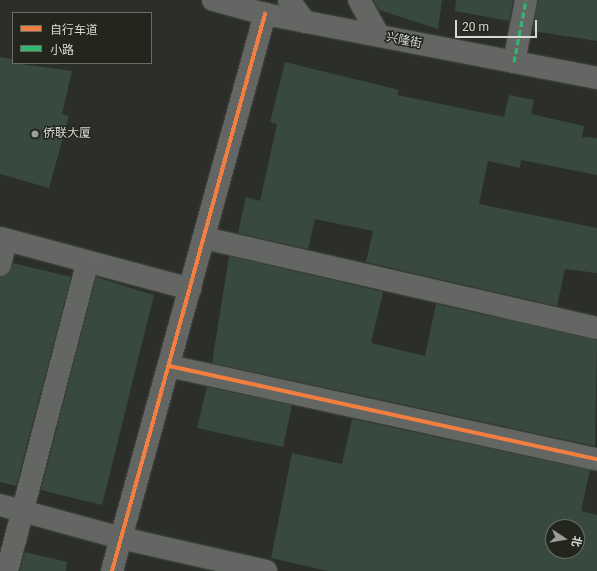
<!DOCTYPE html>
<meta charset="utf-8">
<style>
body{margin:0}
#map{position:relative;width:597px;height:571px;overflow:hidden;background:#2b2e29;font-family:Roboto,"Noto Sans SC",sans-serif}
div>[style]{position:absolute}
.building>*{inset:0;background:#384a40}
.roads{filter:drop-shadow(0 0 1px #464945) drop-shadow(0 0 1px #464945)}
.minor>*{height:22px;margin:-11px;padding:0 11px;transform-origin:11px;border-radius:11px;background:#646663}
.quiet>*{height:3px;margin-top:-1.5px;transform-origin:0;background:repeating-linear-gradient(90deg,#33b770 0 6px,transparent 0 9px)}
.cycleway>*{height:4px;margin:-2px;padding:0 2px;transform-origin:2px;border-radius:2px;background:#f27e40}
.dots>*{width:11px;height:11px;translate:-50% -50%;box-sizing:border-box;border:2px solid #22261d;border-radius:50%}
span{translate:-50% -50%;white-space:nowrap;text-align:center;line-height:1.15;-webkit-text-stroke:3px #22261d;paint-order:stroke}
.street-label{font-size:12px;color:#d6d9d3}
.poi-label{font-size:12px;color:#d6d9d3}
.left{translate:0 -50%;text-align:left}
.legend{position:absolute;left:12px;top:12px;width:140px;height:52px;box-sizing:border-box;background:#22261d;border:1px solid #6a6e66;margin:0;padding:5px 7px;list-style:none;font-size:12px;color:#d6d9d3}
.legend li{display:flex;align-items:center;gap:8px;height:20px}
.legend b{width:20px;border:1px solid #6a6e66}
.north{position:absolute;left:545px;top:519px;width:40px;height:40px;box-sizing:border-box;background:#22261d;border:1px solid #6a6e66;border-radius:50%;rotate:102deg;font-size:11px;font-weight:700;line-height:16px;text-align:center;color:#d6d9d3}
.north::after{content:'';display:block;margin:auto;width:14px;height:18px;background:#9a9d98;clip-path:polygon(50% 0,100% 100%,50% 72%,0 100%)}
.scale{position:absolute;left:455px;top:20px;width:82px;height:18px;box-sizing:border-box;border:2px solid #d6d9d3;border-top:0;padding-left:5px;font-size:12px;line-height:14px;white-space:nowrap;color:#d6d9d3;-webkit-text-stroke:3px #22261d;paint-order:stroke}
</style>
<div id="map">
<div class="building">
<i style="clip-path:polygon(373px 0,442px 0,438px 29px,379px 10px)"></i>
<i style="clip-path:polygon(456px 0,513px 0,509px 21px,455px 11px)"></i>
<i style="clip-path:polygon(538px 0,597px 0,597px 41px,533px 31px)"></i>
<i style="clip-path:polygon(0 57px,13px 59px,13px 63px,72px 71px,62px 114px,69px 116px,49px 188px,0 174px)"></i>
<i style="clip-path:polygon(285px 62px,399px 90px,397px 95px,504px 117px,509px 95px,534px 100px,531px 114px,584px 126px,582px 137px,597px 138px,597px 175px,521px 160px,520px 168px,488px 161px,479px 204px,597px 228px,597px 273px,565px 269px,557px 306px,366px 262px,373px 231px,315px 219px,308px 249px,238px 233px,246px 197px,260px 201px,277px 124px,270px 122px)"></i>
<i style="clip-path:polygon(229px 256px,383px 292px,371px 343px,425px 356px,436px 304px,597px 340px,595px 446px,212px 363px)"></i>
<i style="clip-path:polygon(13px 263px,71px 277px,16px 486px,0 482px,0 277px,9px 273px)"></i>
<i style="clip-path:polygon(96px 277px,154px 295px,102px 505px,41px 490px)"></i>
<i style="clip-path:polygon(207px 387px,292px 405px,283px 447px,197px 428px)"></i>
<i style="clip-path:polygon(evenodd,352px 419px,590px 470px,581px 511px,597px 515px,597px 571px,328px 571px,271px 558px,292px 453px,342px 464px,352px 419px,553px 527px,577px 527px,577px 551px,553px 551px,553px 527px)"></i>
<i style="clip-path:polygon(25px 552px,67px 562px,66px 571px,20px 571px)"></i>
</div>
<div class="roads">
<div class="minor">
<i style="left:213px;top:0;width:54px;rotate:15.1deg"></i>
<i style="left:265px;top:14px;width:338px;rotate:10.9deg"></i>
<i style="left:289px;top:0;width:27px;rotate:54deg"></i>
<i style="left:359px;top:0;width:41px;rotate:60.9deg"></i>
<i style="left:514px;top:62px;width:63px;rotate:-79deg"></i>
<i style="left:0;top:238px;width:197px;rotate:15deg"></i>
<i style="left:204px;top:238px;width:403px;rotate:12.9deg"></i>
<i style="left:0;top:265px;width:26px;rotate:-77deg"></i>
<i style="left:169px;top:366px;width:438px;rotate:12.3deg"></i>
<i style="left:0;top:505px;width:125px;rotate:15.3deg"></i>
<i style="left:121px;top:538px;width:149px;rotate:12.8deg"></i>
<i style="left:7px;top:571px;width:318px;rotate:-75.4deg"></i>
<i style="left:112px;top:571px;width:578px;rotate:-74.64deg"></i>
</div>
</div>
<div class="quiet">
<i style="left:514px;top:62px;width:63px;rotate:-79deg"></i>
</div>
<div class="cycleway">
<i style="left:169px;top:366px;width:438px;rotate:12.3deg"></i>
<i style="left:112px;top:571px;width:578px;rotate:-74.64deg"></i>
</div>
<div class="dots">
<i style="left:35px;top:134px;background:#9a9d98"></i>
</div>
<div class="street-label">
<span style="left:404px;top:41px;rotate:11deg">兴隆街</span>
</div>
<div class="poi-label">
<span class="left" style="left:43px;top:134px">侨联大厦</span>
</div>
<ul class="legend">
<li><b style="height:5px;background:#f27e40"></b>自行车道</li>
<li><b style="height:5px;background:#33b770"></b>小路</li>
</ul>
<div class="north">北</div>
<div class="scale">20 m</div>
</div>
